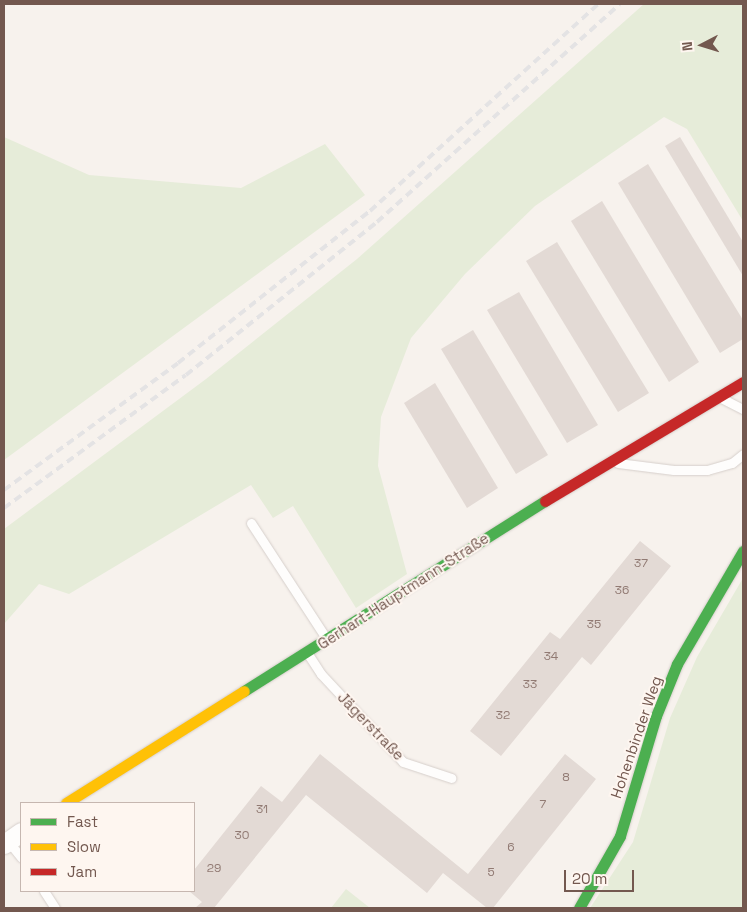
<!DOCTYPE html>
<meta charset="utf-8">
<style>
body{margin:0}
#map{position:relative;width:747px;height:912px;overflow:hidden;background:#f7f2ed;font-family:"Space Grotesk",sans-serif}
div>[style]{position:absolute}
.green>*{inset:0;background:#e6ecd9}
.building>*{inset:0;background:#e3dad5}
.roads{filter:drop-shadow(0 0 1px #d6cfcb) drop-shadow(0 0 1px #d6cfcb)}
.lane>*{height:9px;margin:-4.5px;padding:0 4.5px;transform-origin:4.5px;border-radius:4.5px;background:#fefdfc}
.street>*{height:19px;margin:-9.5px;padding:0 9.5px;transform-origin:9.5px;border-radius:9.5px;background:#fefdfc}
.fast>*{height:11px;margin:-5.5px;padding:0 5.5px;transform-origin:5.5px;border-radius:5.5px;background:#4caf50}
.slow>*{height:11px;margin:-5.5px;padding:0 5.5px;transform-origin:5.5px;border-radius:5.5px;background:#ffc107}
.jam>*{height:11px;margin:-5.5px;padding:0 5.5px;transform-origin:5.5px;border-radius:5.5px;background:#c62828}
.rail>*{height:4px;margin-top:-2px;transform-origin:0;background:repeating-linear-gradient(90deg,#e4e3e4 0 8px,transparent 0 13px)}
span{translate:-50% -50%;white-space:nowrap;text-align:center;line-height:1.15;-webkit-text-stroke:4px #fef6f0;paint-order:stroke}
.number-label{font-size:12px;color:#917a73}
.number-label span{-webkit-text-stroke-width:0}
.street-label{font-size:15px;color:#73584f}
.frame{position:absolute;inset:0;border:5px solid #73584f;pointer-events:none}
.legend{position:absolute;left:20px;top:802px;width:175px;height:90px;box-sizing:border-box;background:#fef6f0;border:1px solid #c6b7b0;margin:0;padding:6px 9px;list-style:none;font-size:15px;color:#73584f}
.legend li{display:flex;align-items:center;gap:10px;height:25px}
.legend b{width:25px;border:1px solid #c6b7b0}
.north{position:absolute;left:677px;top:20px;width:50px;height:50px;-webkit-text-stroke:4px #fef6f0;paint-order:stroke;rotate:265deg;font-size:14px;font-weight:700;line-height:20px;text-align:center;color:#73584f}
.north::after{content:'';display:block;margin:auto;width:18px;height:22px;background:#73584f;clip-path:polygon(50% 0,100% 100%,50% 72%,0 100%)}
.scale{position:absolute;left:564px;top:870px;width:70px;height:22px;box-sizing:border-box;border:2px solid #73584f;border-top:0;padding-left:6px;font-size:15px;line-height:18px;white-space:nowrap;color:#73584f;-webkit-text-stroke:4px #fef6f0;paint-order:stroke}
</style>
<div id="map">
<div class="green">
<i style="clip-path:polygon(644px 4px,743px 4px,743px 221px,687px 129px,664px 117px,535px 206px,465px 274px,411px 338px,381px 417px,378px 466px,407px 574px,356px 608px,293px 506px,273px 518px,251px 485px,69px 594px,39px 584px,4px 624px,4px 529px,206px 379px,357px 259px)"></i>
<i style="clip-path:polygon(4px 137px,89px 175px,241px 188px,325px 144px,365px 195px,4px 460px)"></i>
<i style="clip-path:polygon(743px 578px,743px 908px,590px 908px,633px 842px,670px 718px,697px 657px)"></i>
<i style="clip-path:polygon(346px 889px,370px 908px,331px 908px)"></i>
</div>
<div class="building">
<i style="clip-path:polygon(680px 137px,743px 242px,743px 276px,665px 146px)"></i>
<i style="clip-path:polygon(648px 164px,743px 320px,743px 339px,720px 353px,618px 183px)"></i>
<i style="clip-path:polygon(602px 201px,699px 362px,669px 382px,571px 221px)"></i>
<i style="clip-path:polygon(557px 242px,649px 393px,618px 412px,526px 261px)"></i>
<i style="clip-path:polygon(519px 292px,598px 425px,567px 443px,487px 310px)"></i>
<i style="clip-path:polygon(473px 330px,548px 455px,516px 474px,441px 349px)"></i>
<i style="clip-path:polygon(435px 383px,498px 488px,467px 508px,404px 403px)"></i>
<i style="clip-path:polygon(640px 541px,671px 566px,591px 665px,582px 657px,501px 756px,470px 731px,550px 632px,560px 639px)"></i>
<i style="clip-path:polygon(320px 754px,468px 874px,565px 754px,596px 779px,493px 908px,487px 908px,443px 873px,427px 893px,306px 795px,214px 908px,195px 908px,202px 902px,189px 891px,194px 891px,194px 870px,261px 786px,282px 802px)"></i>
</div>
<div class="roads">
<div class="lane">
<i style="left:723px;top:399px;width:22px;rotate:27deg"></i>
<i style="left:618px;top:463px;width:56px;rotate:7.1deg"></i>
<i style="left:674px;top:470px;width:33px"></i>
<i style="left:707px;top:470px;width:26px;rotate:-16deg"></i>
<i style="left:732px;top:463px;width:14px;rotate:-39deg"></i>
<i style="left:251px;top:523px;width:137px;rotate:56.9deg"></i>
<i style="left:308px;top:654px;width:24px;rotate:57deg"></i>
<i style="left:321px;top:674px;width:120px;rotate:47deg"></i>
<i style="left:403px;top:762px;width:51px;rotate:18.4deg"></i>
<i style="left:8px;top:841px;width:21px;rotate:51deg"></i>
<i style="left:44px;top:891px;width:20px;rotate:57deg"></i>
</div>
<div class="street">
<i style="left:4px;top:844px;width:21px;rotate:-35deg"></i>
</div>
<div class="fast">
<i style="left:244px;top:691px;width:356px;rotate:-32.3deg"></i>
<i style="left:579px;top:908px;width:83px;rotate:-60.3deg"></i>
<i style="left:620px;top:836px;width:125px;rotate:-73.3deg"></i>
<i style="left:656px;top:716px;width:56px;rotate:-68deg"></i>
<i style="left:677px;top:664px;width:131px;rotate:-59.7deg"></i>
</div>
<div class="slow">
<i style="left:66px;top:803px;width:210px;rotate:-32.2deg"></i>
</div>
<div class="jam">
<i style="left:545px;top:501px;width:231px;rotate:-31deg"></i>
</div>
</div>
<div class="rail">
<i style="left:4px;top:490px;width:215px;rotate:-36.1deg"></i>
<i style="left:178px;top:363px;width:245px;rotate:-38.4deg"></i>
<i style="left:370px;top:211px;width:308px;rotate:-42.2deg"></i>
<i style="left:4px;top:508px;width:225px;rotate:-36.2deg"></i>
<i style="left:186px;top:375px;width:245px;rotate:-38.7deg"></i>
<i style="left:377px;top:222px;width:326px;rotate:-41.9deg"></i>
</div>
<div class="number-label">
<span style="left:641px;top:564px">37</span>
<span style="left:622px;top:591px">36</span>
<span style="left:594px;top:625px">35</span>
<span style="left:551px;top:657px">34</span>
<span style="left:530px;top:685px">33</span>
<span style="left:503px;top:716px">32</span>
<span style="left:566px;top:778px">8</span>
<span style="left:543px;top:805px">7</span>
<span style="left:262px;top:810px">31</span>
<span style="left:242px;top:836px">30</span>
<span style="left:511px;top:848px">6</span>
<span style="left:214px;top:869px">29</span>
<span style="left:491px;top:873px">5</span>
</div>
<div class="street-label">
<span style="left:403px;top:591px;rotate:-33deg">Gerhart-Hauptmann-Straße</span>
<span style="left:371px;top:726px;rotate:46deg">Jägerstraße</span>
<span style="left:636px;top:737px;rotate:-71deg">Hohenbinder Weg</span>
</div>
<div class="frame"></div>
<ul class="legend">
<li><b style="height:6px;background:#4caf50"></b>Fast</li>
<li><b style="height:6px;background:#ffc107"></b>Slow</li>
<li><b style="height:6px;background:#c62828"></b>Jam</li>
</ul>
<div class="north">N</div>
<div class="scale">20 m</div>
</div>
